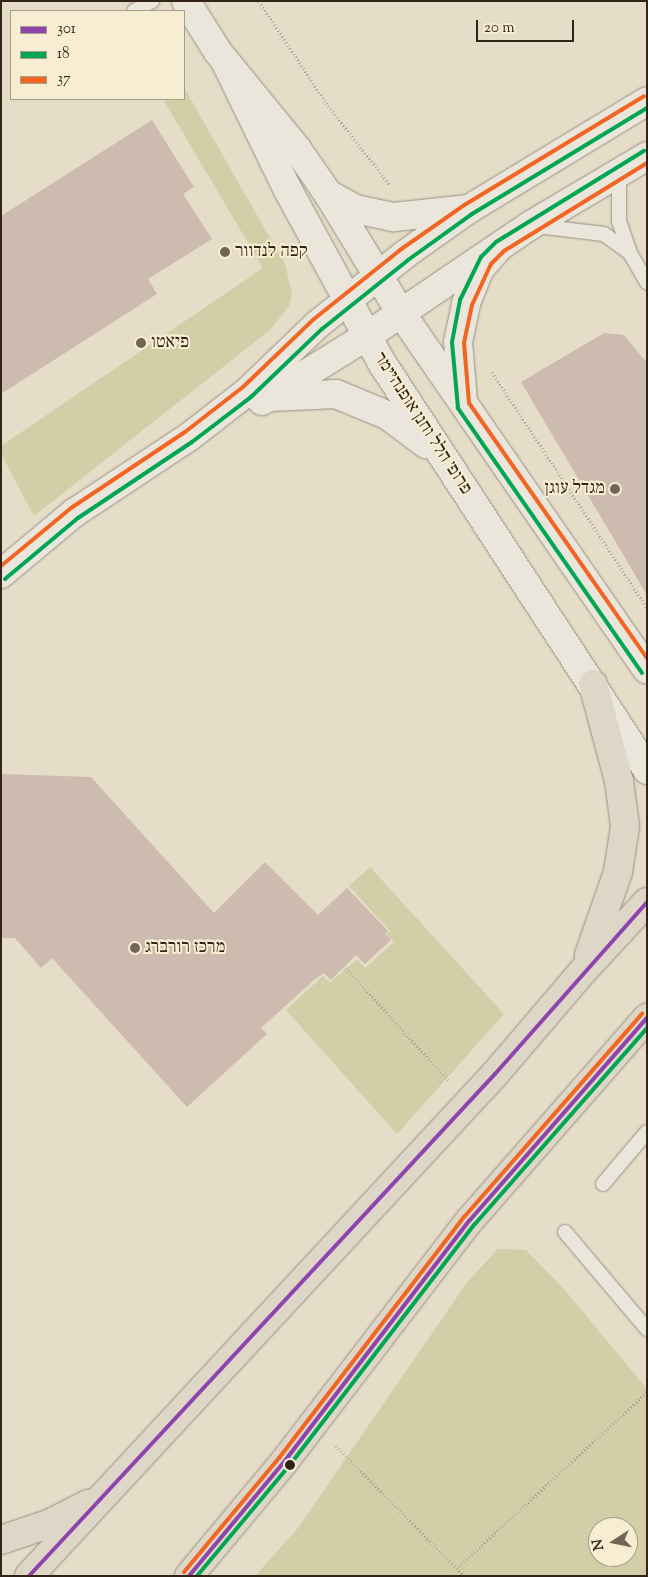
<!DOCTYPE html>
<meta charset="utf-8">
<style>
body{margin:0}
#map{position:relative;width:648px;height:1577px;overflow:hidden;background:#e6ddc8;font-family:"Sorts Mill Goudy","Frank Ruhl Libre",serif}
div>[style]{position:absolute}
.green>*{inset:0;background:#d2cea7}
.building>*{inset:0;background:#cebbaf}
.path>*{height:3px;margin-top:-1.5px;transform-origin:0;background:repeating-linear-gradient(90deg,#a9a49a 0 1px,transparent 0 3.5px)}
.roads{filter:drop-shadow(0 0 1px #979183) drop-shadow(0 0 1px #979183)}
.service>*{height:14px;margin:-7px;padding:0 7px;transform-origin:7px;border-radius:7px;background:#eae6dc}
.minor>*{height:28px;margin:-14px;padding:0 14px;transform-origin:14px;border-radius:14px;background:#eae6dc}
.tertiary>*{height:28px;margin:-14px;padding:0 14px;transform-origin:14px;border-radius:14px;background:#eae6dc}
.primary>*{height:28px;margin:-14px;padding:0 14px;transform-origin:14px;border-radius:14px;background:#ded6c6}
.bus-1>*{height:4px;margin:-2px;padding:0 2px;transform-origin:2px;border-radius:2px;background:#8e44ad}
.bus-2>*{height:4px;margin:-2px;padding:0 2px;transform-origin:2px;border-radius:2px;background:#00a651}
.bus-3>*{height:4px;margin:-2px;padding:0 2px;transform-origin:2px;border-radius:2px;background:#f26522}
.dots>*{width:14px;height:14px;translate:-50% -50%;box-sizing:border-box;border:2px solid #f7edd3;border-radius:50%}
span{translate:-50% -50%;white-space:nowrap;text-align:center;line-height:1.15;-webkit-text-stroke:4px #f7edd3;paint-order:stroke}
.poi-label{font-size:18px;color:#322517}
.left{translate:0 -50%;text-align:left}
.right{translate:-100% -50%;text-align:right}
.street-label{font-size:18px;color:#322517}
.frame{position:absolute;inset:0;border:2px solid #322517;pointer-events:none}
.legend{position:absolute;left:10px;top:10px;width:175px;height:90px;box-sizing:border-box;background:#f7edd3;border:1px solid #a89d88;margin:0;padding:6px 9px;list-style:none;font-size:15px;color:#322517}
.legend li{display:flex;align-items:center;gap:10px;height:25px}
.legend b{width:25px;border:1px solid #a89d88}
.north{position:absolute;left:588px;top:1517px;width:50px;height:50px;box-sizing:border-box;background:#f7edd3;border:1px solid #a89d88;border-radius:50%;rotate:259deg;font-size:14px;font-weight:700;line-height:20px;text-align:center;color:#322517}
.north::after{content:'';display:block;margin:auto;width:18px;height:22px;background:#716555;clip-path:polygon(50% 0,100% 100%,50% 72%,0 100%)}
.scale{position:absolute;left:476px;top:20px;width:98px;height:22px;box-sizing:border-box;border:2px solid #322517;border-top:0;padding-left:6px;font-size:15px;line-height:18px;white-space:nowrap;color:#322517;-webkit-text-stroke:4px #f7edd3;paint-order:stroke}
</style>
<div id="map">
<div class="green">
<i style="clip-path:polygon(185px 89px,285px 264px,292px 293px,289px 306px,270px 330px,34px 516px,1px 454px,1px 446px,263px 268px,164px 101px,184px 99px)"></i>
<i style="clip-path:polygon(370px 867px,504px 1014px,397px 1134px,286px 1010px,323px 976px,330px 983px,357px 959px,365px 968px,394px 942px,386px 934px,390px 931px,349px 886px)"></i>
<i style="clip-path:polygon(evenodd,498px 1249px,526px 1250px,564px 1289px,647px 1389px,647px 1576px,255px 1576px,298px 1528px,468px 1281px,498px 1249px,598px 1527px,628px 1527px,628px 1557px,598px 1557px,598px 1527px)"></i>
</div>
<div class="building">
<i style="clip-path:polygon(152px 120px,194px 187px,183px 194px,212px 239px,148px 279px,157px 294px,1px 394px,1px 216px)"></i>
<i style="clip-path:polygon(604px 333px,624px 335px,647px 363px,647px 595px,521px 382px)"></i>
<i style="clip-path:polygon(1px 774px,91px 777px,214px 913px,265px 862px,318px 915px,347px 888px,388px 931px,385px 934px,391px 940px,365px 964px,356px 955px,331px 980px,324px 973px,314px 980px,261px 1028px,267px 1034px,187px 1107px,52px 958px,41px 968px,15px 938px,1px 938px)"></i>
</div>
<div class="path">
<i style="left:259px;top:1px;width:122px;rotate:56.7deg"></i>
<i style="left:326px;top:103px;width:104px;rotate:52deg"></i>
<i style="left:492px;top:372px;width:282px;rotate:56.7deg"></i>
<i style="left:346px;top:968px;width:153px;rotate:47.7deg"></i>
<i style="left:336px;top:1446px;width:182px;rotate:45.4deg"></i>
<i style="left:456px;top:1569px;width:260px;rotate:-42.8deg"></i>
</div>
<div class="roads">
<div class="service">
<i style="left:134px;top:11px;width:21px;rotate:-29deg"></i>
<i style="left:619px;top:173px;width:48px;rotate:90deg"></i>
<i style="left:619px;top:221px;width:34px;rotate:71deg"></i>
<i style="left:630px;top:253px;width:34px;rotate:60deg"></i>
<i style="left:537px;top:226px;width:67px;rotate:6.8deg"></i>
<i style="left:604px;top:234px;width:29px;rotate:36deg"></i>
<i style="left:603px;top:1184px;width:68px;rotate:-49.8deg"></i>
<i style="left:565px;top:1232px;width:127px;rotate:49.8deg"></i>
</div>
<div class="minor">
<i style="left:262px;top:401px;width:123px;rotate:-31.8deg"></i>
<i style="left:367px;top:336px;width:198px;rotate:-34.1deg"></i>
<i style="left:531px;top:225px;width:135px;rotate:-30.7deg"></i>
<i style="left:1px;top:574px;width:95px;rotate:-39.9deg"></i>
<i style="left:74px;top:513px;width:138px;rotate:-33.5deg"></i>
<i style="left:189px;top:437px;width:73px;rotate:-37.8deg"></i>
<i style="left:247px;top:392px;width:98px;rotate:-43.8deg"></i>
<i style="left:318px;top:324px;width:110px;rotate:-38.7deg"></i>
<i style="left:404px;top:255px;width:80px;rotate:-35.3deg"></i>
<i style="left:469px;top:209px;width:208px;rotate:-31.2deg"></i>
</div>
<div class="tertiary">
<i style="left:186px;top:1px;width:60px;rotate:57.9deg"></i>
<i style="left:218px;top:52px;width:125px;rotate:50.8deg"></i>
<i style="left:297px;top:149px;width:55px;rotate:55.4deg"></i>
<i style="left:328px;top:194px;width:140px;rotate:58.5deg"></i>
<i style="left:401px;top:313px;width:433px;rotate:55.4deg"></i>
<i style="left:225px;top:61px;width:144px;rotate:64deg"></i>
<i style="left:288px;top:190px;width:197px;rotate:61.5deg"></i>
<i style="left:382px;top:363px;width:486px;rotate:56.9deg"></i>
<i style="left:330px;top:195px;width:29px;rotate:29deg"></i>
<i style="left:355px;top:209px;width:40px;rotate:12deg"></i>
<i style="left:394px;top:217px;width:75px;rotate:-6.1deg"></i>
<i style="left:271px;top:397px;width:65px;rotate:-2.6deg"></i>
<i style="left:336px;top:394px;width:55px;rotate:22.4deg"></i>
<i style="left:387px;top:415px;width:49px;rotate:36.6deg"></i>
<i style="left:463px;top:401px;width:59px;rotate:-94.8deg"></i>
<i style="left:458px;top:342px;width:40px;rotate:-78deg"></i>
<i style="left:466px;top:303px;width:35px;rotate:-68deg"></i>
<i style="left:479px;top:270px;width:32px;rotate:-49deg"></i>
</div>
<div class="primary">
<i style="left:589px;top:955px;width:88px;rotate:-70.7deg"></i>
<i style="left:618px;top:872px;width:47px;rotate:-81.3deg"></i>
<i style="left:625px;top:826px;width:45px;rotate:-97.6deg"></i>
<i style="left:619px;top:781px;width:100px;rotate:-105deg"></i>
<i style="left:1px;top:1540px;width:53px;rotate:-18.8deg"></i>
<i style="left:51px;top:1523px;width:42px;rotate:-27.2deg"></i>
<i style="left:29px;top:1576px;width:685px;rotate:-47.13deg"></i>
<i style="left:495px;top:1074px;width:135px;rotate:-49.5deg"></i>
<i style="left:583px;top:971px;width:94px;rotate:-47.2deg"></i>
<i style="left:189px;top:1576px;width:148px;rotate:-50.2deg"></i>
<i style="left:284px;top:1462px;width:305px;rotate:-52.5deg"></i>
<i style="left:470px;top:1220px;width:269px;rotate:-48.8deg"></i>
</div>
</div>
<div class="bus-1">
<i style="left:29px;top:1576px;width:685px;rotate:-47.13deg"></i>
<i style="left:495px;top:1074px;width:230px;rotate:-48.5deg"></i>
<i style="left:189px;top:1576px;width:148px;rotate:-50.2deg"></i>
<i style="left:284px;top:1462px;width:305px;rotate:-52.5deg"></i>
<i style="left:470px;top:1220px;width:269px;rotate:-48.8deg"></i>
</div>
<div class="bus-2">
<i style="left:5px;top:579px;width:95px;rotate:-39.9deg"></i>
<i style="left:78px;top:518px;width:137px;rotate:-33.7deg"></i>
<i style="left:192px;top:442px;width:74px;rotate:-37.3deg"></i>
<i style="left:251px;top:397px;width:98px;rotate:-43.8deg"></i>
<i style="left:322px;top:329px;width:110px;rotate:-38.7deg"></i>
<i style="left:408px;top:260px;width:79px;rotate:-35.7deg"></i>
<i style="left:472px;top:214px;width:205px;rotate:-31.2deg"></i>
<i style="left:642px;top:673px;width:323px;rotate:-124.8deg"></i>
<i style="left:458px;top:408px;width:66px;rotate:-95.2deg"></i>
<i style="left:452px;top:342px;width:43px;rotate:-79.2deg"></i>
<i style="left:460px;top:300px;width:48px;rotate:-64deg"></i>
<i style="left:481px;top:257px;width:21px;rotate:-45deg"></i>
<i style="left:496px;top:242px;width:174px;rotate:-31.6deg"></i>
<i style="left:197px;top:1576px;width:143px;rotate:-50.1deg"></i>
<i style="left:289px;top:1466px;width:305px;rotate:-52.5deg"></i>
<i style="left:475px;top:1224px;width:261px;rotate:-48.7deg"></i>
</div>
<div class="bus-3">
<i style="left:647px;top:163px;width:168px;rotate:148.4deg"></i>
<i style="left:504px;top:251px;width:18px;rotate:135deg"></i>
<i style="left:491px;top:264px;width:45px;rotate:114.9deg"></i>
<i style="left:472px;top:305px;width:39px;rotate:102deg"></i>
<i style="left:464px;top:343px;width:60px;rotate:85.2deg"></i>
<i style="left:469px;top:403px;width:311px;rotate:55.1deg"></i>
<i style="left:1px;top:566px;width:91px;rotate:-39.6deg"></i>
<i style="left:71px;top:508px;width:137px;rotate:-33.7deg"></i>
<i style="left:185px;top:432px;width:73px;rotate:-37.8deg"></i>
<i style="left:243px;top:387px;width:98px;rotate:-43.8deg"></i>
<i style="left:314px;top:319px;width:110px;rotate:-38.7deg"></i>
<i style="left:400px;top:250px;width:80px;rotate:-34.9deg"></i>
<i style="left:466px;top:204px;width:208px;rotate:-31.2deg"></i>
<i style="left:184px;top:1572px;width:148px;rotate:-50.2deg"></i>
<i style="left:279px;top:1458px;width:305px;rotate:-52.5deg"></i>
<i style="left:465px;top:1216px;width:269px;rotate:-48.8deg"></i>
</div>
<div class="dots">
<i style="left:225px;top:252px;background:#716555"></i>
<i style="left:141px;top:343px;background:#716555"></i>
<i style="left:615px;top:489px;background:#716555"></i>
<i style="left:135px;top:948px;background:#716555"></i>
<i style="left:290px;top:1465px;background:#322517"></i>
</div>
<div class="poi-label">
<span class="left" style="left:235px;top:252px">קפה לנדוור</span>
<span class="left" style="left:151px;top:343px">פיאטו</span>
<span class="right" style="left:605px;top:489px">מגדל עוגן</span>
<span class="left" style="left:145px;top:948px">מרכז רורברג</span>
</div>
<div class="street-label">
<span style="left:422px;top:424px;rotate:57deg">פרופ׳ הלל וחנן אופנהיימר</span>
</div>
<div class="frame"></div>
<ul class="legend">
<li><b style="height:6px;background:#8e44ad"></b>301</li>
<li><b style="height:6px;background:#00a651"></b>18</li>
<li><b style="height:6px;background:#f26522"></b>37</li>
</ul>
<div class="north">N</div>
<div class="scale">20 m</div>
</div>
